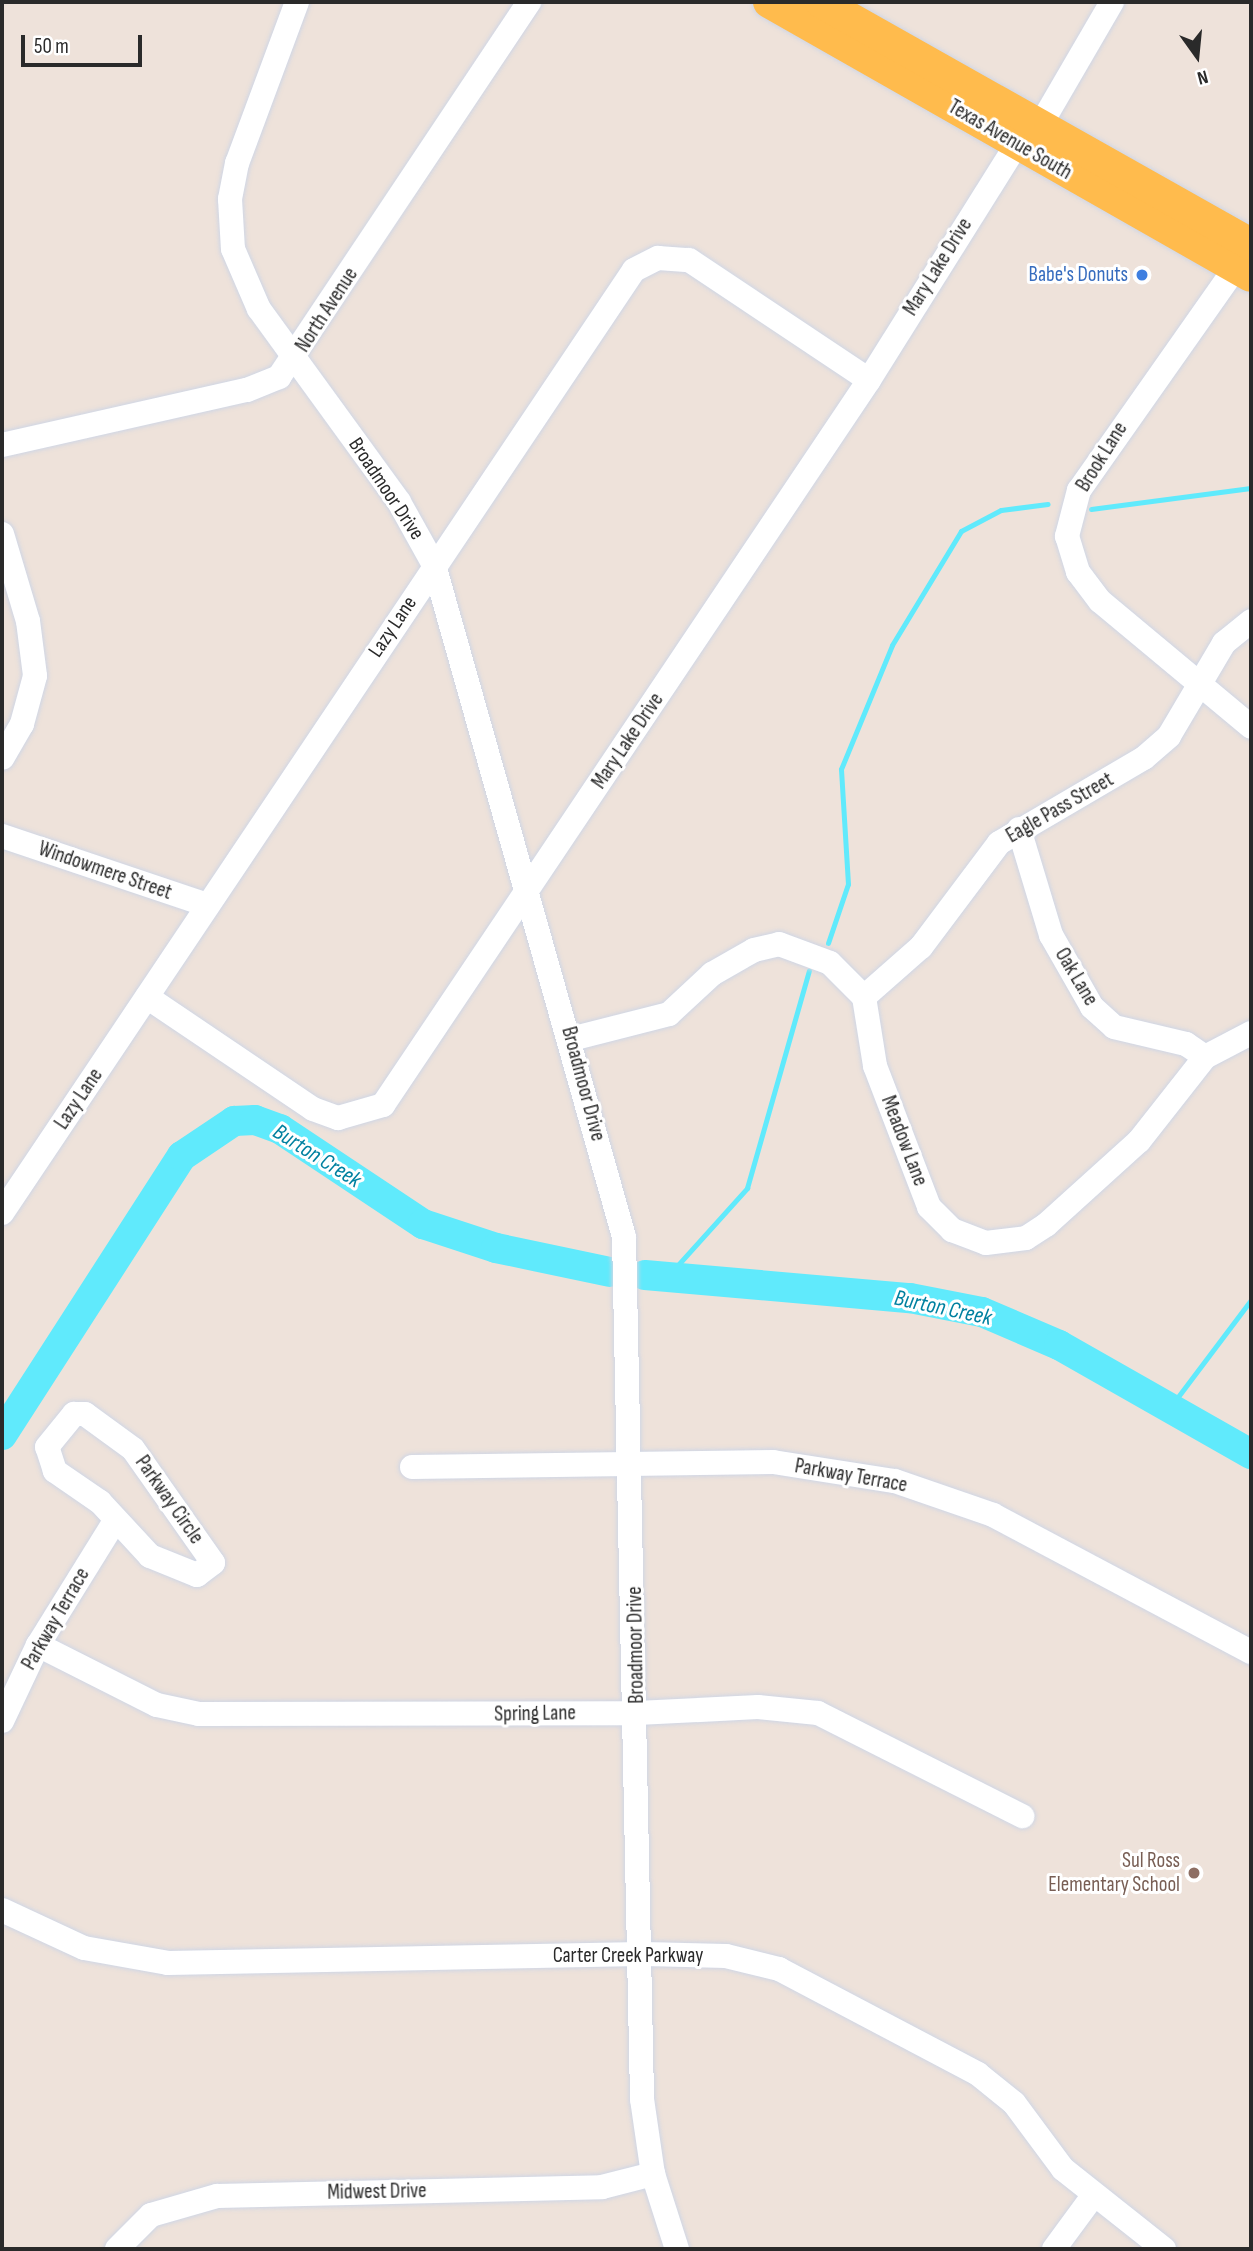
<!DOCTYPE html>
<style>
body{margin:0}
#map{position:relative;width:1253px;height:2251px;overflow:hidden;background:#eee2da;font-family:"Sofia Sans Condensed",sans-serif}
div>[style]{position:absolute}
.stream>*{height:5px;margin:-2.5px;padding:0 2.5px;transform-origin:2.5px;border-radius:2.5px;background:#60eafc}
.river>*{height:30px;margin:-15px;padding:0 15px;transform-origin:15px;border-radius:15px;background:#60eafc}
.roads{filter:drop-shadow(0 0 2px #cfd6e5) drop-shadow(0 0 2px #cfd6e5)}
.minor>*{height:24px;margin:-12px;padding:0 12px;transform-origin:12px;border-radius:12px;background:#fff}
.major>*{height:32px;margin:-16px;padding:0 16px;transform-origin:16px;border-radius:16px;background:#ffbb4d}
.dots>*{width:19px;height:19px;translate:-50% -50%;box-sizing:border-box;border:4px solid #fff;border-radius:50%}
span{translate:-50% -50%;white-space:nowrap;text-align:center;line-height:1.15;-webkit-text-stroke:6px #fff;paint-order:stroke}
.street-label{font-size:21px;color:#2a2a2a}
.shop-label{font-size:21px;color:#366cbe}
.right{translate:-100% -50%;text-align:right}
.education-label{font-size:21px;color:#785e54}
.water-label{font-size:23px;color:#0181a0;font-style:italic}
.frame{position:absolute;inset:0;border:4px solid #2a2a2a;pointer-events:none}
.north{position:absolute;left:1162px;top:21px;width:70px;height:70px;-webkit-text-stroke:5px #fff;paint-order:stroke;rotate:165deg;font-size:19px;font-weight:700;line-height:28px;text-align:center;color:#2a2a2a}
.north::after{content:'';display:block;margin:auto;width:24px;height:32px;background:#2a2a2a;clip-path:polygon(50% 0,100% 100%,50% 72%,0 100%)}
.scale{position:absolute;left:21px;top:35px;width:121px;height:32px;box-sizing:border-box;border:4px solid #2a2a2a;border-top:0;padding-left:9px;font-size:21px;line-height:24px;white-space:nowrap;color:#2a2a2a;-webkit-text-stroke:5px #fff;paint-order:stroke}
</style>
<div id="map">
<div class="stream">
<i style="left:1091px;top:509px;width:161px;rotate:-7.5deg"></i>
<i style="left:828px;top:943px;width:62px;rotate:-71.3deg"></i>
<i style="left:848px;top:884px;width:115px;rotate:-93.5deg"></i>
<i style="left:841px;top:769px;width:134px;rotate:-67.6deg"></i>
<i style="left:892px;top:645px;width:133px;rotate:-58.8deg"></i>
<i style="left:961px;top:531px;width:45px;rotate:-27.7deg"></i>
<i style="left:1001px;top:510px;width:47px;rotate:-7.3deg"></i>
<i style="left:667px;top:1277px;width:120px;rotate:-48deg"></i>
<i style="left:747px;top:1188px;width:226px;rotate:-74.1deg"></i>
<i style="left:1171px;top:1406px;width:133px;rotate:-53deg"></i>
</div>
<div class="river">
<i style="left:645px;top:1275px;width:266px;rotate:5deg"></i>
<i style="left:910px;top:1298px;width:73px;rotate:11deg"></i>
<i style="left:982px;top:1312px;width:84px;rotate:23.2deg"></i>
<i style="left:1059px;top:1345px;width:221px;rotate:29.6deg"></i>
<i style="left:2px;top:1435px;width:332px;rotate:-57.2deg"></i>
<i style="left:182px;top:1156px;width:63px;rotate:-33.9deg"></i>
<i style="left:234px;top:1121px;width:21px;rotate:-3deg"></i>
<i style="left:255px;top:1120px;width:27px;rotate:20deg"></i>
<i style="left:280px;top:1129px;width:172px;rotate:33.6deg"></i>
<i style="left:423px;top:1224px;width:77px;rotate:18.2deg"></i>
<i style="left:496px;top:1248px;width:116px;rotate:11.9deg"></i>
</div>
<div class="roads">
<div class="minor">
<i style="left:297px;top:2px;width:172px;rotate:110.4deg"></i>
<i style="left:237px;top:163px;width:37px;rotate:101deg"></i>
<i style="left:230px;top:199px;width:50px;rotate:86.6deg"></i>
<i style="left:233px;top:249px;width:65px;rotate:66.6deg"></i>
<i style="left:259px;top:309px;width:238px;rotate:54deg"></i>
<i style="left:399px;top:502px;width:72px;rotate:60.9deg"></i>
<i style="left:434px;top:565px;width:698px;rotate:74.21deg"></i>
<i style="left:624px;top:1237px;width:862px;rotate:88.8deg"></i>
<i style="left:642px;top:2099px;width:76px;rotate:81.7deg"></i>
<i style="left:653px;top:2174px;width:79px;rotate:72.3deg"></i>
<i style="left:1041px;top:124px;width:141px;rotate:-59.8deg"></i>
<i style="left:1236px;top:267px;width:273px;rotate:125.1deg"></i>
<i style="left:1079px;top:490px;width:48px;rotate:104.6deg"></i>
<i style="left:1067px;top:536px;width:38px;rotate:73deg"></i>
<i style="left:1078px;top:572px;width:36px;rotate:53deg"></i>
<i style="left:1100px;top:601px;width:197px;rotate:39.8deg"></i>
<i style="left:2px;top:445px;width:251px;rotate:-12.7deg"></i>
<i style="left:247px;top:390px;width:35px;rotate:-22deg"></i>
<i style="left:279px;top:377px;width:451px;rotate:-56.3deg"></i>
<i style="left:2px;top:534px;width:91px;rotate:73.4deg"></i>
<i style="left:28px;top:621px;width:55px;rotate:82.7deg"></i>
<i style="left:35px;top:676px;width:50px;rotate:105.2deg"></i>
<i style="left:22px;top:724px;width:39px;rotate:120deg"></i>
<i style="left:1019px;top:829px;width:111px;rotate:73.2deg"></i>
<i style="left:1051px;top:935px;width:83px;rotate:60.3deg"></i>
<i style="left:1092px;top:1007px;width:30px;rotate:42deg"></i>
<i style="left:1114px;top:1027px;width:74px;rotate:13.3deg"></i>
<i style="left:1186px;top:1044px;width:23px;rotate:34deg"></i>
<i style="left:2px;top:836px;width:216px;rotate:18.6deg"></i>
<i style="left:147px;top:997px;width:200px;rotate:34deg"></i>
<i style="left:313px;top:1109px;width:27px;rotate:20deg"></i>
<i style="left:338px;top:1118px;width:47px;rotate:-16.1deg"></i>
<i style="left:383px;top:1105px;width:873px;rotate:-56.16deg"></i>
<i style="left:869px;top:380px;width:279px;rotate:-57.9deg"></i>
<i style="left:864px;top:997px;width:76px;rotate:-41.3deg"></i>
<i style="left:921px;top:947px;width:130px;rotate:-53.1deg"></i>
<i style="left:999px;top:843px;width:168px;rotate:-30.4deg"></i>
<i style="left:1144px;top:758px;width:33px;rotate:-41deg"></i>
<i style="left:1169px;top:736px;width:108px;rotate:-59.4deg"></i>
<i style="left:1224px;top:643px;width:35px;rotate:-39deg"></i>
<i style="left:571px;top:1039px;width:101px;rotate:-14.3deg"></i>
<i style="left:669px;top:1014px;width:59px;rotate:-42.9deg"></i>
<i style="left:712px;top:974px;width:48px;rotate:-29.7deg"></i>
<i style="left:754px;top:950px;width:26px;rotate:-13deg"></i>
<i style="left:779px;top:944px;width:54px;rotate:20.4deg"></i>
<i style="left:830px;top:963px;width:48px;rotate:45deg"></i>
<i style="left:864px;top:997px;width:70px;rotate:80.9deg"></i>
<i style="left:875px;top:1066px;width:151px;rotate:69deg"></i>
<i style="left:929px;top:1207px;width:33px;rotate:45deg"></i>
<i style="left:952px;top:1230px;width:36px;rotate:21deg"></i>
<i style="left:986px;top:1243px;width:40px;rotate:-7.1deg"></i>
<i style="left:1026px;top:1238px;width:24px;rotate:-33deg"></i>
<i style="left:1046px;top:1225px;width:125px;rotate:-42.1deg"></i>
<i style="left:1139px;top:1141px;width:107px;rotate:-51.8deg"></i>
<i style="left:1205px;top:1057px;width:52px;rotate:-27.6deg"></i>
<i style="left:2px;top:1213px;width:1135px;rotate:-56.17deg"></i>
<i style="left:634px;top:270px;width:27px;rotate:-27deg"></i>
<i style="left:658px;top:258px;width:31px;rotate:4deg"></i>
<i style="left:689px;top:260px;width:216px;rotate:33.7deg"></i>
<i style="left:74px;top:1414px;width:11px"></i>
<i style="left:85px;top:1414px;width:59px;rotate:36.1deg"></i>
<i style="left:133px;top:1449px;width:139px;rotate:54.9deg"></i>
<i style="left:213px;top:1563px;width:20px;rotate:143deg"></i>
<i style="left:197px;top:1575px;width:51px;rotate:-158deg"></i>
<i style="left:150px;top:1556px;width:74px;rotate:-132.8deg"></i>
<i style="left:100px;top:1502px;width:55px;rotate:-145.4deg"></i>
<i style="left:55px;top:1471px;width:25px;rotate:-108deg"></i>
<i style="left:47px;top:1447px;width:43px;rotate:-50.7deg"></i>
<i style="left:412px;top:1467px;width:361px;rotate:-0.8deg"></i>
<i style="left:773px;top:1462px;width:123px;rotate:8.9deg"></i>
<i style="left:895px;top:1481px;width:104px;rotate:19.1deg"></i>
<i style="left:993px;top:1515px;width:292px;rotate:28deg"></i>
<i style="left:38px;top:1645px;width:133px;rotate:26.8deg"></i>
<i style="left:157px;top:1705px;width:43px;rotate:12.1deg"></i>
<i style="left:199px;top:1714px;width:438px;rotate:-0.1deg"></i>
<i style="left:637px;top:1713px;width:121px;rotate:-2.8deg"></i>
<i style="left:758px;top:1707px;width:60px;rotate:5.7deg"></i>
<i style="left:818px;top:1713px;width:229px;rotate:26.8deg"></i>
<i style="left:2px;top:1721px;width:84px;rotate:-64.7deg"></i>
<i style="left:38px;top:1645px;width:146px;rotate:-58.2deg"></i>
<i style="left:2px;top:1910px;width:90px;rotate:24.9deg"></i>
<i style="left:84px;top:1948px;width:85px;rotate:10.1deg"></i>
<i style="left:168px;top:1963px;width:473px;rotate:-1.1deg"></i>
<i style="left:641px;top:1954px;width:85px;rotate:1.3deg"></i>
<i style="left:726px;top:1956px;width:55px;rotate:13.8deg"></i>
<i style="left:779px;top:1969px;width:225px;rotate:27.8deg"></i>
<i style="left:978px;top:2074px;width:46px;rotate:38.9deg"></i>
<i style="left:1014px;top:2103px;width:82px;rotate:53.4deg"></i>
<i style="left:1063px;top:2169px;width:129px;rotate:38.4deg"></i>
<i style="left:117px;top:2249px;width:48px;rotate:-45deg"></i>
<i style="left:151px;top:2215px;width:69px;rotate:-16.1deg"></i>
<i style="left:217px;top:2196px;width:385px;rotate:-1.3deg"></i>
<i style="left:602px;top:2187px;width:53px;rotate:-14.3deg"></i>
<i style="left:1054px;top:2249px;width:66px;rotate:-53.7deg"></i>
</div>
<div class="major">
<i style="left:769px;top:2px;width:554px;rotate:29.62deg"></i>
<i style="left:821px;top:2px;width:493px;rotate:29.4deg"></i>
</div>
</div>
<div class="dots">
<i style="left:1142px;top:275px;background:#3f7fe0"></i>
<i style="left:1194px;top:1873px;background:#8d6e63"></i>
</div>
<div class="street-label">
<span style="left:1010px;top:140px;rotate:30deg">Texas Avenue South</span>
<span style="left:938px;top:267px;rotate:-58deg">Mary Lake Drive</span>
<span style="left:327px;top:310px;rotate:-57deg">North Avenue</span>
<span style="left:1102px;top:457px;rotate:-58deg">Brook Lane</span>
<span style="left:386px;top:489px;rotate:56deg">Broadmoor Drive</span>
<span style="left:393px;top:627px;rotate:-56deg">Lazy Lane</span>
<span style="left:628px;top:741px;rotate:-56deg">Mary Lake Drive</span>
<span style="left:1060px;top:808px;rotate:-30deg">Eagle Pass Street</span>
<span style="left:105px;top:871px;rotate:19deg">Windowmere Street</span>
<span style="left:1076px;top:977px;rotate:59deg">Oak Lane</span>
<span style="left:583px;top:1084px;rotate:75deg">Broadmoor Drive</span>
<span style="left:79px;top:1099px;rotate:-56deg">Lazy Lane</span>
<span style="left:904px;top:1141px;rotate:69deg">Meadow Lane</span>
<span style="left:851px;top:1476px;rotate:10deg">Parkway Terrace</span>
<span style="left:169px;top:1500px;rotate:55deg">Parkway Circle</span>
<span style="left:56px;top:1619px;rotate:-60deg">Parkway Terrace</span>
<span style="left:636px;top:1645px;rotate:-91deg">Broadmoor Drive</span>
<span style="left:535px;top:1714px;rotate:-1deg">Spring Lane</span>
<span style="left:628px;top:1956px">Carter Creek Parkway</span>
<span style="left:377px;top:2192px;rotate:-1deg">Midwest Drive</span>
</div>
<div class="shop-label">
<span class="right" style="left:1128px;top:275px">Babe's Donuts</span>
</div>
<div class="education-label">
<span class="right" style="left:1180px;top:1873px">Sul Ross<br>Elementary School</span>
</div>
<div class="water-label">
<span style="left:317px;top:1156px;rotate:32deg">Burton Creek</span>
<span style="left:943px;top:1308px;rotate:12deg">Burton Creek</span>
</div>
<div class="frame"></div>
<div class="north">N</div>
<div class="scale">50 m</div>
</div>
